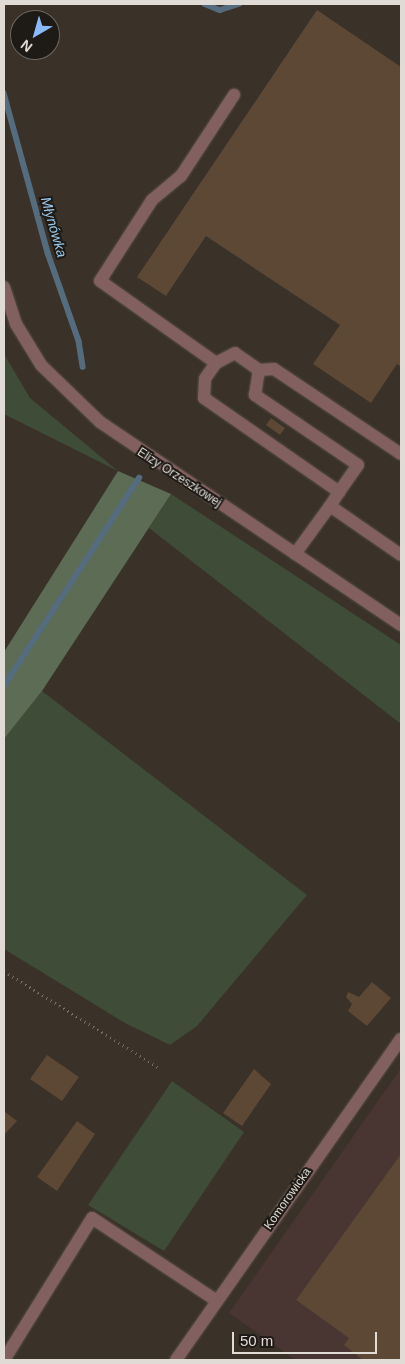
<!DOCTYPE html>
<meta charset="utf-8">
<style>
body{margin:0}
#map{position:relative;width:405px;height:1364px;overflow:hidden;background:#3a3128;font-family:Arial,sans-serif}
div>[style]{position:absolute}
.industrial>*{inset:0;background:#493532}
.green>*{inset:0;background:#3f4c37}
.forest>*{inset:0;background:#5d6c55}
.stream>*{height:5.5px;margin:-2.75px;padding:0 2.75px;transform-origin:2.75px;border-radius:2.75px;background:#546c7e}
.building>*{inset:0;background:#5c4835}
.path>*{height:3px;margin-top:-1.5px;transform-origin:0;background:repeating-linear-gradient(90deg,#776f67 0 1px,transparent 0 5px)}
.roads{filter:drop-shadow(0 0 1px #585047) drop-shadow(0 0 1px #585047)}
.minor>*{height:12px;margin:-6px;padding:0 6px;transform-origin:6px;border-radius:6px;background:#836060}
span{translate:-50% -50%;white-space:nowrap;text-align:center;line-height:1.15;-webkit-text-stroke:4px #1e1a15;paint-order:stroke}
.street-label{font-size:12px;color:#e1dbd5}
.water-label{font-size:14px;color:#98c7ea;font-style:italic}
.frame{position:absolute;inset:0;border:5px solid #e1dbd5;pointer-events:none}
.north{position:absolute;left:10px;top:10px;width:50px;height:50px;box-sizing:border-box;background:#1e1a15;border:1px solid #6c6762;border-radius:50%;rotate:218deg;font-size:14px;font-weight:700;line-height:20px;text-align:center;color:#e1dbd5}
.north::after{content:'';display:block;margin:auto;width:18px;height:22px;background:#8abafc;clip-path:polygon(50% 0,100% 100%,50% 72%,0 100%)}
.scale{position:absolute;left:232px;top:1332px;width:145px;height:22px;box-sizing:border-box;border:2px solid #e1dbd5;border-top:0;padding-left:6px;font-size:15px;line-height:18px;white-space:nowrap;color:#e1dbd5;-webkit-text-stroke:4px #1e1a15;paint-order:stroke}
</style>
<div id="map">
<div class="industrial">
<i style="clip-path:polygon(401px 1068px,401px 1360px,295px 1360px,229px 1313px)"></i>
</div>
<div class="green">
<i style="clip-path:polygon(4px 354px,30px 398px,118px 471px,4px 414px)"></i>
<i style="clip-path:polygon(171px 494px,401px 645px,401px 724px,149px 528px)"></i>
<i style="clip-path:polygon(42px 691px,307px 895px,197px 1026px,170px 1045px,125px 1023px,4px 949px,4px 739px)"></i>
<i style="clip-path:polygon(172px 1081px,244px 1132px,164px 1251px,88px 1205px)"></i>
</div>
<div class="forest">
<i style="clip-path:polygon(118px 471px,171px 494px,42px 691px,4px 739px,4px 652px)"></i>
</div>
<div class="stream">
<i style="left:205px;top:4px;width:16px;rotate:22deg"></i>
<i style="left:220px;top:10px;width:20px;rotate:-18deg"></i>
<i style="left:4px;top:93px;width:166px;rotate:74.6deg"></i>
<i style="left:48px;top:253px;width:93px;rotate:70.6deg"></i>
<i style="left:79px;top:341px;width:26px;rotate:81deg"></i>
<i style="left:4px;top:686px;width:248px;rotate:-57deg"></i>
</div>
<div class="building">
<i style="clip-path:polygon(317px 10px,401px 67px,401px 367px,397px 364px,371px 403px,313px 364px,340px 325px,206px 236px,166px 296px,137px 277px)"></i>
<i style="clip-path:polygon(271px 418px,285px 428px,280px 435px,266px 425px)"></i>
<i style="clip-path:polygon(372px 982px,391px 998px,367px 1026px,348px 1011px,352px 1004px,346px 997px,348px 992px,359px 997px)"></i>
<i style="clip-path:polygon(47px 1055px,79px 1077px,62px 1101px,30px 1079px)"></i>
<i style="clip-path:polygon(254px 1069px,271px 1084px,242px 1126px,223px 1113px)"></i>
<i style="clip-path:polygon(4px 1111px,17px 1121px,4px 1135px)"></i>
<i style="clip-path:polygon(77px 1121px,95px 1134px,57px 1191px,37px 1177px)"></i>
<i style="clip-path:polygon(401px 1154px,401px 1360px,363px 1360px,344px 1345px,349px 1338px,296px 1300px)"></i>
</div>
<div class="path">
<i style="left:4px;top:971px;width:183px;rotate:32deg"></i>
</div>
<div class="roads">
<div class="minor">
<i style="left:4px;top:287px;width:39px;rotate:72deg"></i>
<i style="left:16px;top:324px;width:48px;rotate:58.6deg"></i>
<i style="left:41px;top:365px;width:82px;rotate:44deg"></i>
<i style="left:100px;top:422px;width:363px;rotate:34deg"></i>
<i style="left:216px;top:363px;width:142px;rotate:-144.7deg"></i>
<i style="left:100px;top:281px;width:96px;rotate:-57.3deg"></i>
<i style="left:152px;top:200px;width:38px;rotate:-40deg"></i>
<i style="left:181px;top:176px;width:97px;rotate:-56.8deg"></i>
<i style="left:259px;top:370px;width:15px;rotate:-4deg"></i>
<i style="left:274px;top:369px;width:153px;rotate:33.8deg"></i>
<i style="left:330px;top:506px;width:86px;rotate:34.6deg"></i>
<i style="left:295px;top:554px;width:59px;rotate:-53.9deg"></i>
<i style="left:330px;top:506px;width:17px;rotate:-57deg"></i>
<i style="left:339px;top:492px;width:33px;rotate:-55deg"></i>
<i style="left:358px;top:465px;width:125px;rotate:-145.8deg"></i>
<i style="left:255px;top:395px;width:25px;rotate:-81deg"></i>
<i style="left:259px;top:370px;width:29px;rotate:-145deg"></i>
<i style="left:235px;top:353px;width:21px;rotate:152deg"></i>
<i style="left:216px;top:363px;width:19px;rotate:125deg"></i>
<i style="left:205px;top:379px;width:19px;rotate:93deg"></i>
<i style="left:204px;top:398px;width:165px;rotate:34.8deg"></i>
<i style="left:4px;top:1360px;width:167px;rotate:-58.2deg"></i>
<i style="left:92px;top:1218px;width:150px;rotate:33.6deg"></i>
<i style="left:176px;top:1360px;width:392px;rotate:-55deg"></i>
</div>
</div>
<div class="street-label">
<span style="left:179px;top:478px;rotate:33deg">Elizy Orzeszkowej</span>
<span style="left:288px;top:1199px;rotate:-55deg">Komorowicka</span>
</div>
<div class="water-label">
<span style="left:54px;top:227px;rotate:74deg">Młynówka</span>
</div>
<div class="frame"></div>
<div class="north">N</div>
<div class="scale">50 m</div>
</div>
